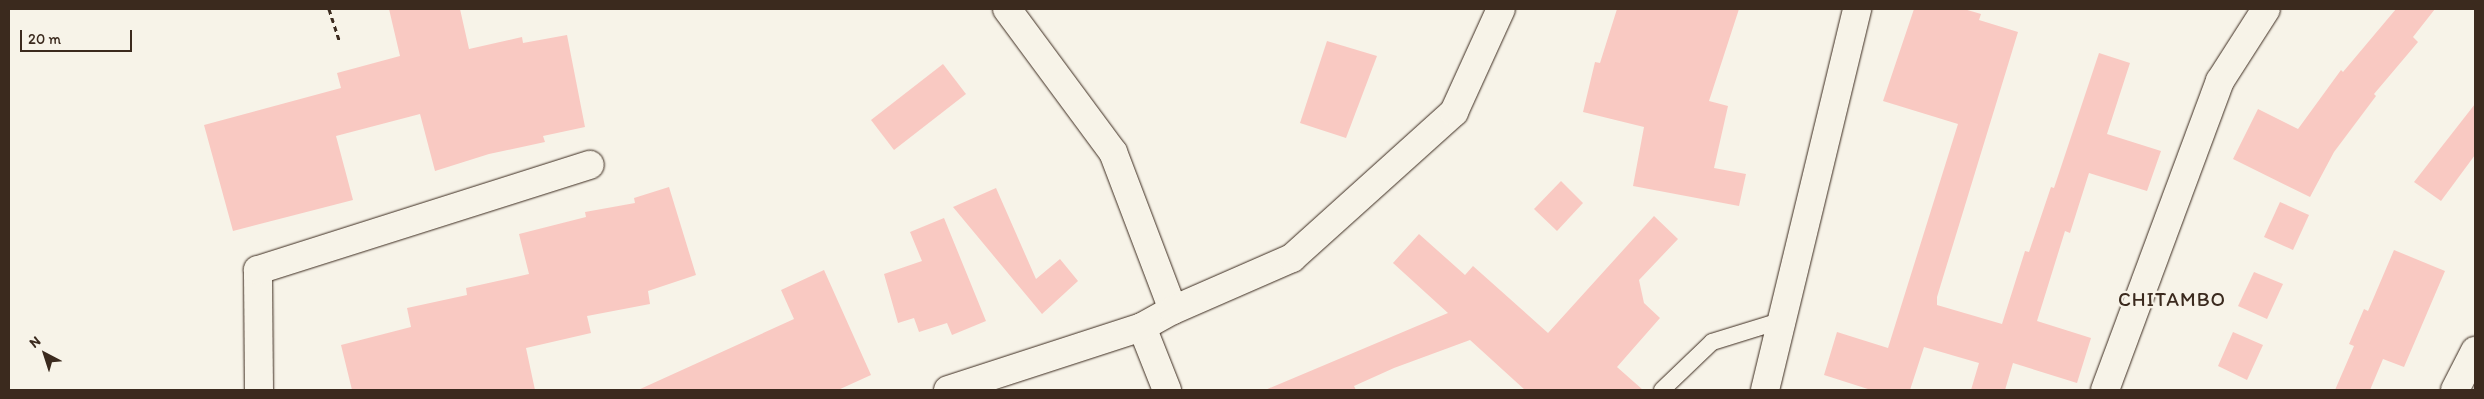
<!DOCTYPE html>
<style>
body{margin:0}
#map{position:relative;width:2484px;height:399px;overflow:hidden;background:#f7f3e8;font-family:Itim,sans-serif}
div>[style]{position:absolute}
.building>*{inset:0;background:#f9c9c2}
.path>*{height:3px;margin-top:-1.5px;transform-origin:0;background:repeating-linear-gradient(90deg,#3b2a1e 0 5px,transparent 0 9px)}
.roads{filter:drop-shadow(0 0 1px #3b2a1e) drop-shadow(0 0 1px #3b2a1e)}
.service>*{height:16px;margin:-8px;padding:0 8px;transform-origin:8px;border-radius:8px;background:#f7f3e8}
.minor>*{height:28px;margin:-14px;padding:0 14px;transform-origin:14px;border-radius:14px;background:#f7f3e8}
span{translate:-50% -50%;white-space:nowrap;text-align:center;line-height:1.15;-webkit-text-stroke:4.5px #f7f3e8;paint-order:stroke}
.neighbourhood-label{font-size:20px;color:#3b2a1e;letter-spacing:1px}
.frame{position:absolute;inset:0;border:10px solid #3b2a1e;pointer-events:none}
.north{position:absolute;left:20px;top:329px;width:50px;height:50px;-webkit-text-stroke:4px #f7f3e8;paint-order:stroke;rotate:320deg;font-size:14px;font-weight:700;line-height:20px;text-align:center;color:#3b2a1e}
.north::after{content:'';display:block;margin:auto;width:18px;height:22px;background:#3b2a1e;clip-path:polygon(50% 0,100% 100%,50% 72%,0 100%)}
.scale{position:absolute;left:20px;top:30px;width:112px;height:22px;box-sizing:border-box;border:2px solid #3b2a1e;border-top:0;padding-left:6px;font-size:15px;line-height:18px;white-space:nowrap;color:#3b2a1e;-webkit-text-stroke:4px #f7f3e8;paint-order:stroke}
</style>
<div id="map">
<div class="building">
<i style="clip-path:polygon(389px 9px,460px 9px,469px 49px,522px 37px,523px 43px,567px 35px,585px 127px,543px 136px,545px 142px,489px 154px,435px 171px,420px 114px,336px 136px,353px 200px,233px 231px,204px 125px,341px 88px,337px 73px,400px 56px)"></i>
<i style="clip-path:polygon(1617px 9px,1739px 9px,1709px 101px,1728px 106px,1714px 168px,1746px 174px,1739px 206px,1633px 186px,1644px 127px,1583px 112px,1595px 62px,1600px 63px)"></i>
<i style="clip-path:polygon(1914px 9px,1964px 9px,1981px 14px,1979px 20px,2018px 32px,1937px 297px,1937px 305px,2002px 324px,2025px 251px,2029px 252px,2051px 187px,2054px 188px,2099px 53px,2130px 63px,2107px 134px,2161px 151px,2147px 191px,2089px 173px,2070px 233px,2065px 231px,2037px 321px,2091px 338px,2077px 383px,2013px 363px,2005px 390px,1971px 390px,1979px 363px,1924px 347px,1910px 390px,1871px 390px,1824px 375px,1837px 332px,1888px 348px,1958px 124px,1883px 101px)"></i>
<i style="clip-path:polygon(2396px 9px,2435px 9px,2413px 37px,2418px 42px,2374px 94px,2376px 96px,2334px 152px,2310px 197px,2233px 159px,2258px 109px,2298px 129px,2341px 70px,2343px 72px)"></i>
<i style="clip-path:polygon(1327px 41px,1377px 56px,1346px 138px,1300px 123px)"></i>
<i style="clip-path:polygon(943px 64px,966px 94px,894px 150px,871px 120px)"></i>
<i style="clip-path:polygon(2475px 104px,2475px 155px,2441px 201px,2414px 182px)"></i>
<i style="clip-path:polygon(1561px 181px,1583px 203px,1557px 231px,1534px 209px)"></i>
<i style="clip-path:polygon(669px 187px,696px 275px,648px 291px,650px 304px,587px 316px,591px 333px,526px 348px,535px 390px,352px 390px,341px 345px,411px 327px,407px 308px,467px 295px,466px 288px,529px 274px,519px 234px,586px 217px,585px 212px,635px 203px,634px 198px)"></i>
<i style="clip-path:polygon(996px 188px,1036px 279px,1060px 259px,1078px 281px,1042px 314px,953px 207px)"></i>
<i style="clip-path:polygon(2280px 202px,2309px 215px,2293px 250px,2264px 237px)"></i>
<i style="clip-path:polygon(1654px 216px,1678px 239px,1639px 280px,1644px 303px,1660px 318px,1617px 367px,1643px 390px,1525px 390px,1470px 340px,1394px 368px,1354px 386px,1356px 390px,1265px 390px,1448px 313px,1393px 263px,1419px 234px,1465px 275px,1473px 266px,1548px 333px)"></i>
<i style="clip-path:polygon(944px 218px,986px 321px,952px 335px,947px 323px,919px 332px,914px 318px,898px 323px,884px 274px,922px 261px,910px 232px)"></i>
<i style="clip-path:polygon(2394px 250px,2445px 271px,2404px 367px,2383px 359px,2370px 390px,2335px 390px,2354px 346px,2349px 344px,2364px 309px,2368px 311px)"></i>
<i style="clip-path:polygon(824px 270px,871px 375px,838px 390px,638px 390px,794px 319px,781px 290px)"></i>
<i style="clip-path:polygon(2254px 272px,2283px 284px,2267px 319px,2238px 306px)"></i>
<i style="clip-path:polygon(2233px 332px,2263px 345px,2247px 380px,2218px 366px)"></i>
</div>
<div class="path">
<i style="left:329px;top:9px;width:35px;rotate:72deg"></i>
</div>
<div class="roads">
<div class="service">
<i style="left:1662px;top:390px;width:69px;rotate:-43.8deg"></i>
<i style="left:1712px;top:342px;width:74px;rotate:-17.2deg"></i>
</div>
<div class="minor">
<i style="left:1007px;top:9px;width:178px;rotate:53.5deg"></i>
<i style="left:1113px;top:152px;width:169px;rotate:69.2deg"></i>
<i style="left:1142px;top:327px;width:68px;rotate:68.4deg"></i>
<i style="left:259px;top:390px;width:120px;rotate:-90.5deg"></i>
<i style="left:258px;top:270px;width:348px;rotate:-17.6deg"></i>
<i style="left:948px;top:390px;width:204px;rotate:-18deg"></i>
<i style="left:1142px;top:327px;width:35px;rotate:-29deg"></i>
<i style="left:1173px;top:310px;width:130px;rotate:-23.6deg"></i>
<i style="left:1292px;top:258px;width:218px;rotate:-42deg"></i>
<i style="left:1454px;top:112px;width:113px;rotate:-65.5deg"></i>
<i style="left:1765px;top:390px;width:392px;rotate:-76.4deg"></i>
<i style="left:2105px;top:390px;width:330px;rotate:-69.6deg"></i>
<i style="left:2220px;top:81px;width:85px;rotate:-57.4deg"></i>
<i style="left:2455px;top:390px;width:44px;rotate:-62.9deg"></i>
</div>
</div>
<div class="neighbourhood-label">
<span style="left:2172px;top:299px">CHITAMBO</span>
</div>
<div class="frame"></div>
<div class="north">N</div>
<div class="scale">20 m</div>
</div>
